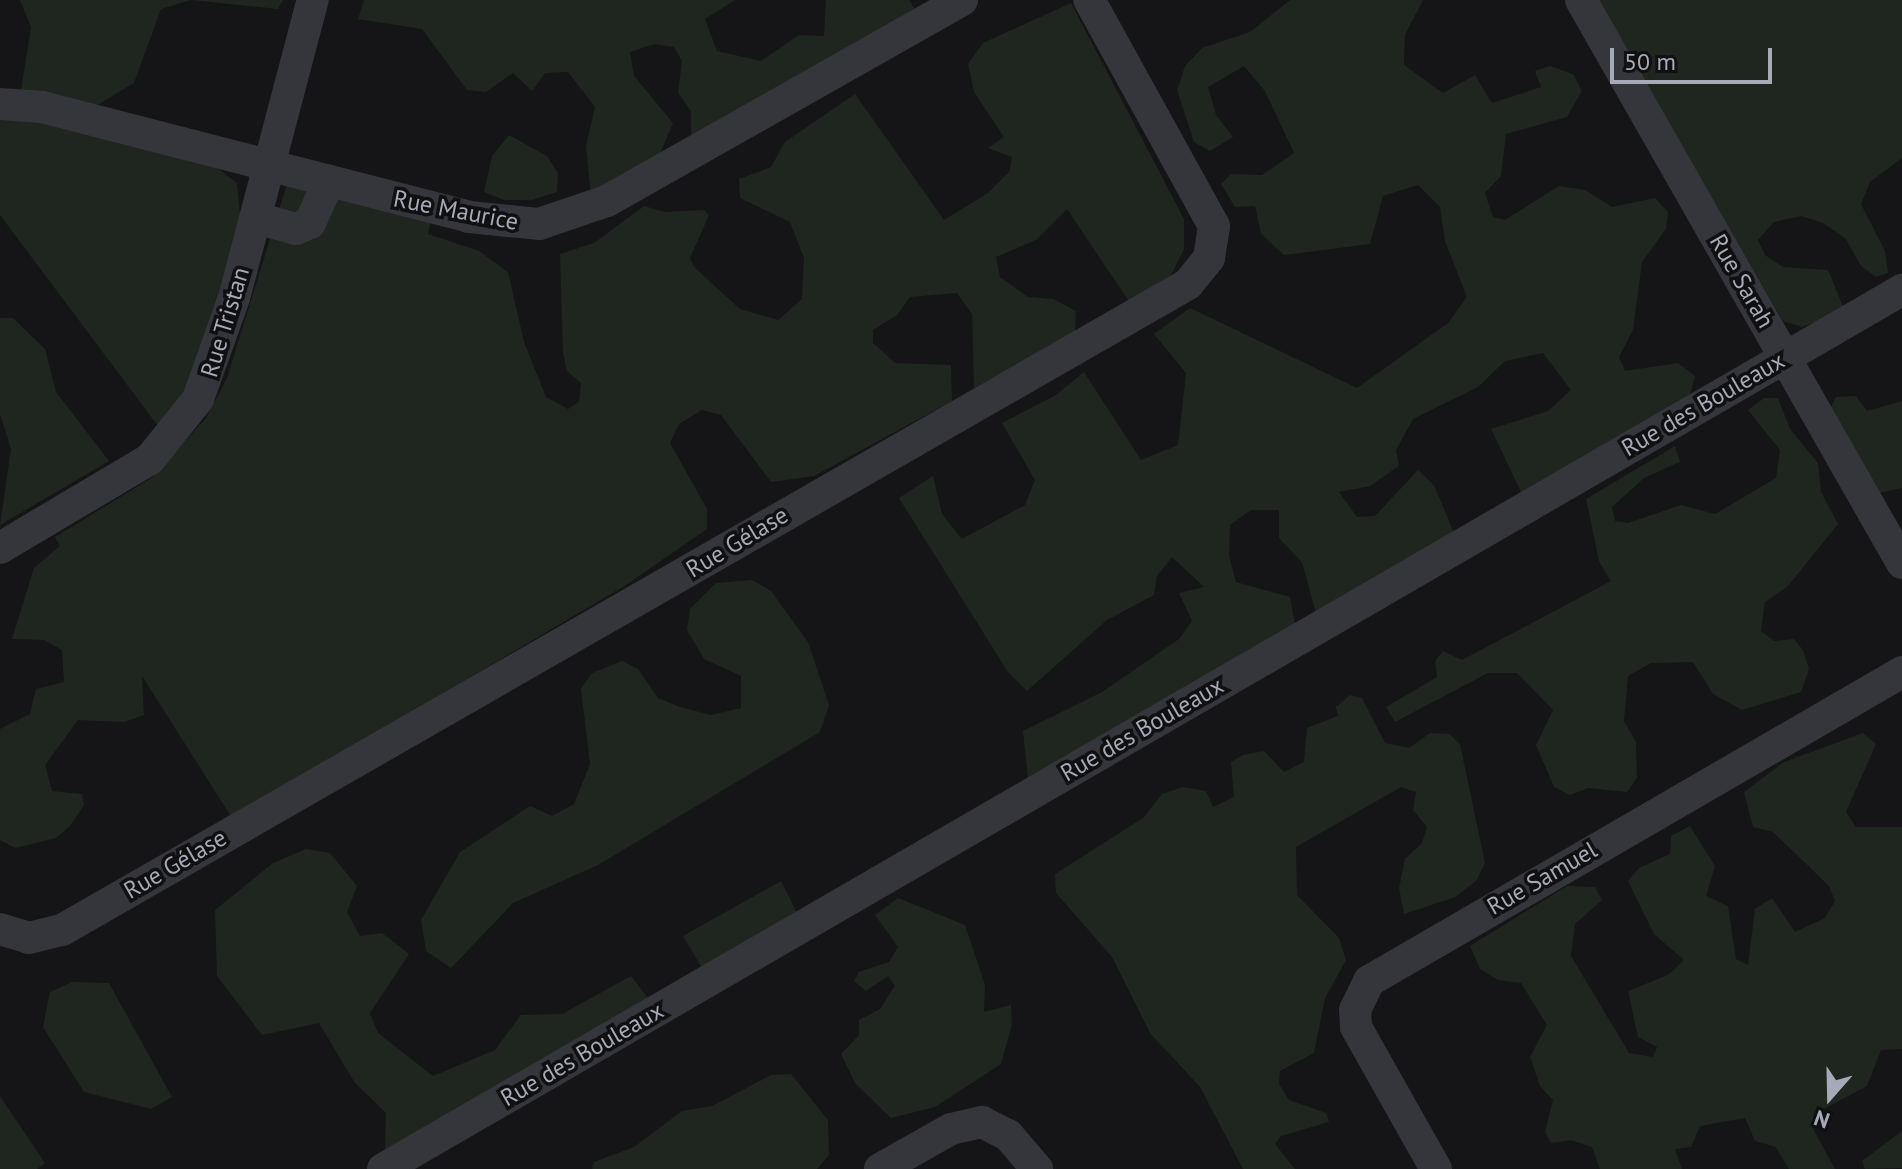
<!DOCTYPE html>
<meta charset="utf-8">
<style>
body{margin:0}
#map{position:relative;width:1902px;height:1169px;overflow:hidden;background:#151416;font-family:"PT Sans",sans-serif}
div>[style]{position:absolute}
.green>*{inset:0;background:#1f2620}
.minor>*{height:32px;margin:-16px;padding:0 16px;transform-origin:16px;border-radius:16px;background:#35363b}
span{translate:-50% -50%;white-space:nowrap;text-align:center;line-height:1.15;-webkit-text-stroke:7px #100f11;paint-order:stroke}
.street-label{font-size:24px;color:#a6aab6}
.north{position:absolute;left:1790px;top:1057px;width:80px;height:80px;-webkit-text-stroke:6px #100f11;paint-order:stroke;rotate:200deg;font-size:22px;font-weight:700;line-height:32px;text-align:center;color:#a6aab6}
.north::after{content:'';display:block;margin:auto;width:28px;height:36px;background:#a6aab6;clip-path:polygon(50% 0,100% 100%,50% 72%,0 100%)}
.scale{position:absolute;left:1610px;top:48px;width:162px;height:36px;box-sizing:border-box;border:4px solid #a6aab6;border-top:0;padding-left:10px;font-size:24px;line-height:28px;white-space:nowrap;color:#a6aab6;-webkit-text-stroke:6px #100f11;paint-order:stroke}
</style>
<div id="map">
<div class="green">
<i style="clip-path:polygon(20px 0,191px 0,161px 9px,134px 83px,94px 107px,21px 90px,31px 27px)"></i>
<i style="clip-path:polygon(191px 0,283px 0,278px 9px)"></i>
<i style="clip-path:polygon(364px 0,735px 0,705px 19px,717px 51px,761px 61px,799px 35px,824px 36px,826px 0,909px 0,917px 13px,691px 143px,691px 111px,678px 93px,682px 61px,674px 47px,654px 44px,630px 52px,634px 76px,673px 123px,656px 163px,591px 197px,586px 146px,595px 107px,568px 72px,545px 73px,532px 91px,513px 73px,486px 92px,467px 90px,422px 29px,358px 19px)"></i>
<i style="clip-path:polygon(1290px 0,1423px 0,1405px 35px,1404px 65px,1443px 93px,1475px 75px,1492px 103px,1541px 87px,1535px 71px,1550px 66px,1573px 74px,1582px 91px,1567px 117px,1506px 134px,1501px 176px,1485px 193px,1493px 217px,1505px 220px,1559px 186px,1585px 190px,1612px 207px,1655px 198px,1668px 212px,1666px 229px,1642px 262px,1633px 330px,1619px 357px,1625px 371px,1678px 363px,1695px 376px,1689px 398px,1522px 494px,1491px 429px,1548px 411px,1571px 390px,1543px 353px,1505px 361px,1478px 387px,1413px 419px,1396px 450px,1399px 466px,1370px 486px,1339px 492px,1357px 517px,1375px 516px,1418px 470px,1434px 485px,1454px 533px,1316px 613px,1302px 562px,1279px 538px,1279px 510px,1251px 510px,1230px 525px,1229px 556px,1236px 582px,1290px 597px,1295px 625px,1028px 779px,1023px 731px,1102px 692px,1179px 639px,1192px 621px,1179px 593px,1204px 587px,1172px 557px,1157px 576px,1154px 595px,1107px 620px,1027px 691px,1008px 672px,899px 498px,933px 476px,942px 514px,962px 539px,1025px 505px,1035px 480px,1002px 423px,1056px 395px,1084px 372px,1141px 460px,1178px 445px,1186px 373px,1154px 334px,1190px 308px,1357px 388px,1448px 323px,1467px 297px,1445px 241px,1440px 207px,1418px 185px,1383px 196px,1370px 244px,1284px 255px,1261px 234px,1255px 206px,1235px 207px,1221px 184px,1231px 174px,1262px 175px,1294px 153px,1265px 91px,1244px 66px,1208px 87px,1216px 115px,1233px 137px,1210px 151px,1194px 142px,1177px 90px,1185px 66px,1202px 48px,1250px 32px)"></i>
<i style="clip-path:polygon(1598px 0,1902px 0,1902px 158px,1870px 182px,1861px 204px,1885px 251px,1888px 273px,1876px 277px,1861px 266px,1846px 239px,1823px 223px,1801px 216px,1774px 222px,1758px 240px,1765px 255px,1783px 267px,1828px 270px,1845px 311px,1802px 327px,1783px 321px)"></i>
<i style="clip-path:polygon(1071px 3px,1184px 219px,1184px 249px,1171px 275px,1130px 303px,1067px 209px,1036px 240px,996px 257px,1000px 277px,1028px 297px,1053px 299px,1076px 311px,1075px 335px,974px 388px,972px 314px,957px 293px,910px 297px,897px 315px,873px 330px,873px 343px,895px 363px,951px 365px,952px 401px,814px 476px,771px 482px,721px 415px,702px 410px,679px 424px,670px 443px,707px 509px,707px 529px,626px 585px,232px 818px,142px 676px,144px 715px,124px 722px,78px 720px,45px 765px,52px 791px,82px 794px,84px 805px,70px 826px,56px 838px,15px 848px,0 840px,0 729px,30px 714px,36px 689px,64px 682px,62px 650px,44px 640px,12px 639px,34px 568px,60px 546px,55px 537px,153px 477px,206px 418px,227px 378px,287px 184px,431px 221px,428px 234px,479px 251px,508px 272px,524px 342px,546px 397px,568px 409px,579px 402px,581px 383px,567px 371px,563px 353px,560px 254px,594px 243px,644px 206px,665px 212px,704px 210px,709px 215px,690px 258px,694px 267px,740px 309px,778px 320px,802px 299px,804px 258px,790px 222px,740px 198px,739px 179px,771px 167px,785px 142px,855px 94px,944px 220px,988px 193px,1009px 172px,1012px 157px,988px 148px,1004px 137px,974px 92px,968px 64px,983px 43px)"></i>
<i style="clip-path:polygon(0 118px,39px 121px,215px 166px,237px 183px,241px 226px,197px 377px,158px 426px,0 215px)"></i>
<i style="clip-path:polygon(509px 135px,547px 156px,558px 173px,557px 192px,532px 200px,504px 200px,484px 192px,492px 156px)"></i>
<i style="clip-path:polygon(0 318px,13px 318px,45px 349px,56px 392px,109px 461px,0 525px,11px 449px,0 414px)"></i>
<i style="clip-path:polygon(1856px 396px,1867px 411px,1902px 401px,1902px 488px,1875px 494px,1830px 409px,1836px 397px)"></i>
<i style="clip-path:polygon(1764px 398px,1778px 398px,1790px 429px,1818px 463px,1821px 492px,1838px 524px,1788px 586px,1765px 602px,1761px 631px,1774px 641px,1794px 639px,1803px 650px,1809px 669px,1801px 692px,1742px 710px,1713px 694px,1693px 662px,1651px 663px,1628px 676px,1624px 721px,1636px 742px,1637px 778px,1627px 792px,1588px 788px,1570px 795px,1554px 787px,1536px 745px,1553px 710px,1517px 673px,1488px 673px,1395px 722px,1386px 707px,1437px 677px,1435px 661px,1443px 651px,1462px 660px,1611px 581px,1599px 561px,1586px 499px,1675px 446px,1680px 462px,1644px 478px,1612px 507px,1615px 521px,1628px 523px,1681px 505px,1715px 514px,1776px 478px,1780px 450px,1748px 410px)"></i>
<i style="clip-path:polygon(752px 580px,771px 591px,808px 642px,829px 705px,820px 732px,598px 865px,513px 903px,451px 968px,426px 951px,421px 920px,460px 852px,530px 806px,552px 816px,574px 804px,590px 764px,581px 689px,592px 673px,622px 661px,638px 669px,658px 698px,680px 707px,711px 715px,741px 708px,741px 676px,704px 659px,687px 630px,690px 609px,716px 583px)"></i>
<i style="clip-path:polygon(1350px 695px,1362px 698px,1385px 743px,1409px 748px,1430px 733px,1449px 734px,1460px 744px,1485px 863px,1476px 881px,1455px 897px,1404px 914px,1399px 888px,1405px 859px,1422px 843px,1427px 827px,1413px 810px,1416px 792px,1401px 787px,1296px 847px,1297px 895px,1339px 938px,1346px 960px,1325px 998px,1314px 1053px,1280px 1071px,1279px 1084px,1289px 1100px,1326px 1113px,1329px 1122px,1281px 1136px,1275px 1144px,1295px 1169px,1243px 1169px,1200px 1087px,1150px 1033px,1112px 957px,1056px 893px,1055px 874px,1143px 818px,1162px 794px,1183px 787px,1206px 791px,1213px 807px,1234px 797px,1231px 762px,1243px 755px,1264px 751px,1284px 772px,1304px 762px,1307px 728px,1338px 716px,1336px 707px)"></i>
<i style="clip-path:polygon(1863px 733px,1876px 744px,1846px 812px,1856px 827px,1902px 827px,1902px 1049px,1881px 1050px,1867px 1086px,1820px 1111px,1812px 1127px,1835px 1169px,1789px 1169px,1776px 1147px,1755px 1141px,1745px 1118px,1700px 1126px,1691px 1147px,1675px 1149px,1682px 1169px,1600px 1169px,1592px 1147px,1571px 1140px,1551px 1143px,1545px 1132px,1553px 1100px,1540px 1086px,1530px 1057px,1547px 1025px,1521px 983px,1498px 980px,1480px 969px,1470px 946px,1567px 886px,1595px 887px,1602px 900px,1575px 924px,1571px 956px,1629px 1053px,1653px 1057px,1657px 1047px,1638px 1037px,1628px 991px,1668px 975px,1684px 960px,1654px 934px,1628px 881px,1639px 868px,1670px 854px,1671px 836px,1690px 826px,1715px 866px,1706px 896px,1728px 906px,1736px 959px,1748px 965px,1755px 909px,1772px 898px,1795px 932px,1825px 918px,1835px 901px,1829px 886px,1773px 832px,1753px 827px,1744px 792px,1784px 762px)"></i>
<i style="clip-path:polygon(306px 849px,330px 853px,357px 886px,347px 912px,360px 936px,382px 933px,409px 954px,370px 1013px,378px 1033px,433px 1076px,495px 1050px,521px 1015px,562px 1014px,631px 976px,649px 999px,385px 1151px,386px 1113px,355px 1083px,319px 1023px,262px 1035px,217px 976px,215px 910px,273px 863px)"></i>
<i style="clip-path:polygon(781px 881px,797px 913px,702px 968px,683px 936px)"></i>
<i style="clip-path:polygon(898px 898px,965px 925px,985px 985px,984px 1012px,1011px 1005px,1012px 1024px,1001px 1064px,935px 1107px,891px 1118px,855px 1083px,841px 1054px,859px 1035px,859px 1020px,880px 1009px,895px 986px,888px 976px,866px 991px,854px 981px,859px 972px,889px 962px,898px 947px,875px 915px)"></i>
<i style="clip-path:polygon(72px 982px,109px 983px,172px 1097px,151px 1109px,84px 1092px,43px 1027px,50px 992px)"></i>
<i style="clip-path:polygon(791px 1074px,828px 1120px,829px 1155px,817px 1169px,592px 1169px,594px 1162px,634px 1147px,682px 1111px,712px 1106px,771px 1075px)"></i>
<i style="clip-path:polygon(0 1096px,45px 1163px,37px 1169px,0 1169px)"></i>
<i style="clip-path:polygon(1902px 1131px,1902px 1168px,1865px 1169px,1862px 1161px)"></i>
</div>
<div class="minor">
<i style="left:1581px;top:0;width:648px;rotate:60.31deg"></i>
<i style="left:0;top:104px;width:42px;rotate:4.1deg"></i>
<i style="left:42px;top:107px;width:441px;rotate:14.4deg"></i>
<i style="left:469px;top:217px;width:70px;rotate:5.7deg"></i>
<i style="left:539px;top:224px;width:72px;rotate:-18.7deg"></i>
<i style="left:607px;top:201px;width:408px;rotate:-29.5deg"></i>
<i style="left:256px;top:218px;width:41px;rotate:15.4deg"></i>
<i style="left:296px;top:229px;width:15px;rotate:-23deg"></i>
<i style="left:310px;top:223px;width:46px;rotate:-65.7deg"></i>
<i style="left:0;top:548px;width:174px;rotate:-30.7deg"></i>
<i style="left:150px;top:459px;width:77px;rotate:-51.3deg"></i>
<i style="left:198px;top:399px;width:107px;rotate:-70.4deg"></i>
<i style="left:234px;top:298px;width:308px;rotate:-75.2deg"></i>
<i style="left:0;top:929px;width:30px;rotate:17deg"></i>
<i style="left:29px;top:938px;width:34px;rotate:-14deg"></i>
<i style="left:62px;top:930px;width:1298px;rotate:-29.84deg"></i>
<i style="left:1188px;top:284px;width:33px;rotate:-51deg"></i>
<i style="left:1209px;top:258px;width:32px;rotate:-81deg"></i>
<i style="left:1214px;top:226px;width:258px;rotate:-118.9deg"></i>
<i style="left:383px;top:1169px;width:1755px;rotate:-30.06deg"></i>
<i style="left:880px;top:1169px;width:81px;rotate:-29.4deg"></i>
<i style="left:951px;top:1129px;width:32px;rotate:-13deg"></i>
<i style="left:982px;top:1122px;width:29px;rotate:27deg"></i>
<i style="left:1008px;top:1135px;width:45px;rotate:49.5deg"></i>
<i style="left:1436px;top:1169px;width:163px;rotate:-119.4deg"></i>
<i style="left:1356px;top:1027px;width:17px;rotate:-93deg"></i>
<i style="left:1355px;top:1010px;width:32px;rotate:-64deg"></i>
<i style="left:1369px;top:981px;width:616px;rotate:-30.1deg"></i>
</div>
<div class="street-label">
<span style="left:456px;top:210px;rotate:11deg">Rue Maurice</span>
<span style="left:1742px;top:281px;rotate:60deg">Rue Sarah</span>
<span style="left:225px;top:322px;rotate:-73deg">Rue Tristan</span>
<span style="left:1703px;top:404px;rotate:-30deg">Rue des Bouleaux</span>
<span style="left:737px;top:542px;rotate:-31deg">Rue Gélase</span>
<span style="left:1142px;top:729px;rotate:-30deg">Rue des Bouleaux</span>
<span style="left:175px;top:864px;rotate:-30deg">Rue Gélase</span>
<span style="left:1542px;top:878px;rotate:-30deg">Rue Samuel</span>
<span style="left:582px;top:1054px;rotate:-30deg">Rue des Bouleaux</span>
</div>
<div class="north">N</div>
<div class="scale">50 m</div>
</div>
